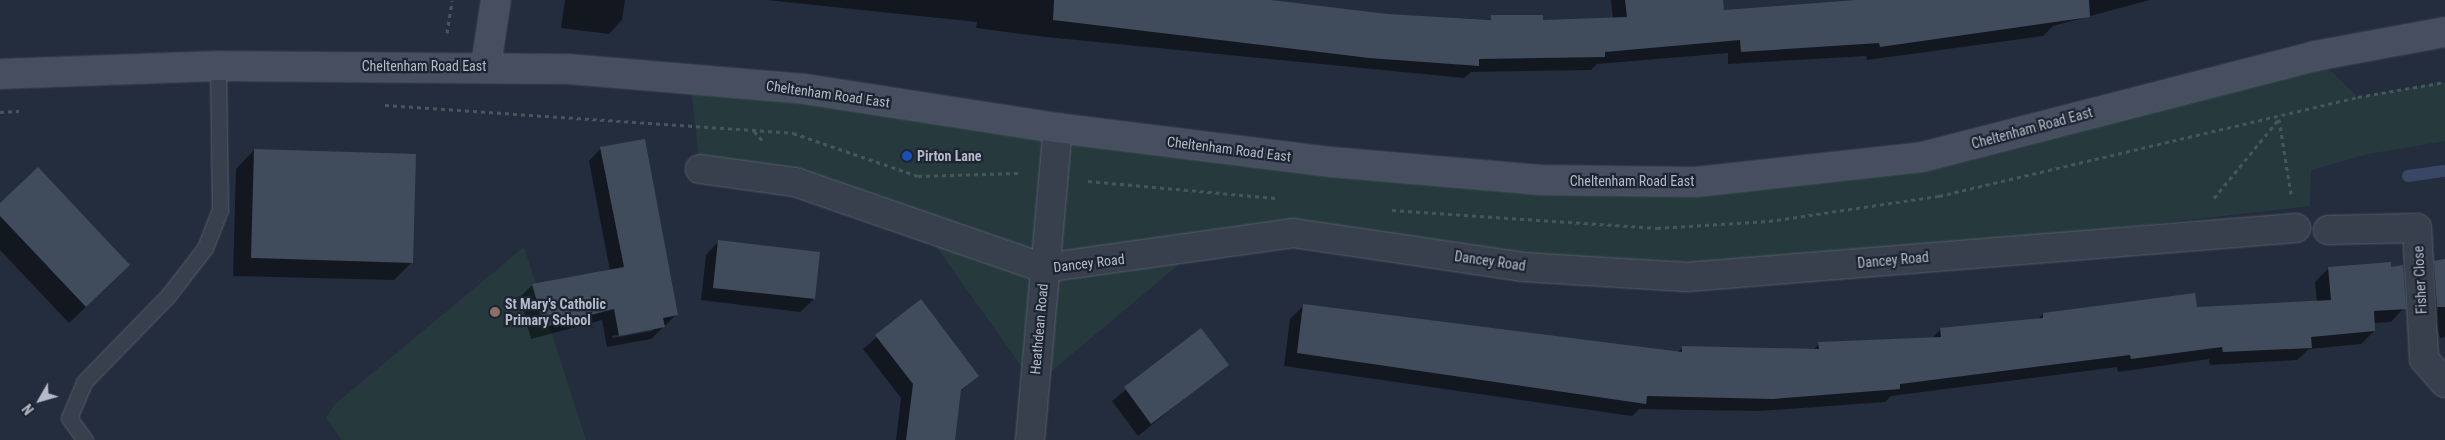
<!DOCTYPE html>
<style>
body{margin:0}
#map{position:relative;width:2445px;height:440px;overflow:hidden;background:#242d3d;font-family:"Roboto Condensed",sans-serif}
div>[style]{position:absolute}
.green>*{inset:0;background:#263a3e}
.shadow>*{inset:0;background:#0007}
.stream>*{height:12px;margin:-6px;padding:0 6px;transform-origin:6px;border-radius:6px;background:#384764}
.building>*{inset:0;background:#404b5c}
.path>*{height:3px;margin-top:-1.5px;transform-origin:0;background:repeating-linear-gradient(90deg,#44575b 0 4px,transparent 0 8px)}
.roads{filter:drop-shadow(0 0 1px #565d6b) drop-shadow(0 0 1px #565d6b)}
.lane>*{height:15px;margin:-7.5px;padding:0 7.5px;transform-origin:7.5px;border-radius:7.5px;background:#383f4d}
.street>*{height:28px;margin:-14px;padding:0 14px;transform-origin:14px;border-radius:14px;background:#383f4d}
.secondary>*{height:28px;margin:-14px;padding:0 14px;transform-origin:14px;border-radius:14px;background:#464e60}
.dots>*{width:14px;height:14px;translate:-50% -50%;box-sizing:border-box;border:2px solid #1d2432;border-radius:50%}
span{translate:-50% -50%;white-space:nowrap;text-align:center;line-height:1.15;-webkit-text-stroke:4.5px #1d2432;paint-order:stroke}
.street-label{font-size:14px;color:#b4bac8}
.poi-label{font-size:14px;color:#b4bac8;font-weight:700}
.left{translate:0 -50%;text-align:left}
.north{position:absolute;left:15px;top:375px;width:50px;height:50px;-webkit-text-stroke:4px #1d2432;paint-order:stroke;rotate:232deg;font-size:14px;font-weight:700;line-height:20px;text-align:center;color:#b4bac8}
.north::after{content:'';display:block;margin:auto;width:18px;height:22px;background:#b4bac8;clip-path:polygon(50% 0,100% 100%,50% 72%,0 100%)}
</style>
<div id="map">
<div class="green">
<i style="clip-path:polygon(2315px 56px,2358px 97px,2445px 82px,2445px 141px,2368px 154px,2311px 170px,2310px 206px,1687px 277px,1293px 233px,1196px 250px,1035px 385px,920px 224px,700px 169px,690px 78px,1541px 180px,1922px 157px)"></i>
<i style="clip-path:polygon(524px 247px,586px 440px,342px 440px,326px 418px,334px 405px)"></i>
</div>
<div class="shadow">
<i style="clip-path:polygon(565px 0,625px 0,622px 20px,609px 34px,561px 28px)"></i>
<i style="clip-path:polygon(767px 0,1264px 0,1387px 15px,1541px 22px,1613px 19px,1611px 0,1722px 0,1723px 11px,1888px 0,2150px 0,2053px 26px,2043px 36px,1867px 60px,1866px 56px,1728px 64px,1728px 53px,1597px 64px,1591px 70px,1471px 72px,1464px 78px,1046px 37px,976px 28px,977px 22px)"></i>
<i style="clip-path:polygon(evenodd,601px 148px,676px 315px,651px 339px,607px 347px,602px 320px,531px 339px,520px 297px,532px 285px,610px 271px,589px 161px,601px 148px,655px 328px,652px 331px,613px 338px,612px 336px,655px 328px)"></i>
<i style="clip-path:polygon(254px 150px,412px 262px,394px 280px,233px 276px,236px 169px)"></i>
<i style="clip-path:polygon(0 204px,112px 282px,69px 323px,0 250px)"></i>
<i style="clip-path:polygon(719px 241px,814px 299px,800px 312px,701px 300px,706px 255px)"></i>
<i style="clip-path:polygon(2445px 261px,2445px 337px,2440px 338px,2422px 275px,2435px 262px)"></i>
<i style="clip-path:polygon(2402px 267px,2404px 308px,2391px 322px,2373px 323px,2374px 331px,2361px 344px,2309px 349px,2297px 360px,2210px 365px,2209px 359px,2118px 372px,2117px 367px,1891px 396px,1885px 402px,1759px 411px,1639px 409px,1632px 416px,1284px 366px,1290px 319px,1303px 306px,1677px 353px,1683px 347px,1813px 350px,1819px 344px,1932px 338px,1941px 329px,2037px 320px,2043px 314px,2317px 302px,2315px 282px,2328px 269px)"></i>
<i style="clip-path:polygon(920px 301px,978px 375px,959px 393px,954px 440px,896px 440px,901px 398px,863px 349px)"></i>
<i style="clip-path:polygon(1201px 330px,1227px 364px,1138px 436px,1112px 401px)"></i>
</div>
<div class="stream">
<i style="left:2408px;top:176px;width:37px;rotate:-8deg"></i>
</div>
<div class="building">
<i style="clip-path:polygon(1054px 0,1271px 0,1387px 14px,1491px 20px,1491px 15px,1543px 15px,1543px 20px,1627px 17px,1625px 0,1723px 0,1724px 10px,1856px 0,2089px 0,2090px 17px,1880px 47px,1879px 43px,1741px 52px,1740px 40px,1605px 52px,1605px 57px,1479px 59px,1479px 66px,1369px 58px,1053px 20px)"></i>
<i style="clip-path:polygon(645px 139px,678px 315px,663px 318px,665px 327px,619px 336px,614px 309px,544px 327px,532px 284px,624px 267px,600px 147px)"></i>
<i style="clip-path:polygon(254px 149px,416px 154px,413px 263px,251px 258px)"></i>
<i style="clip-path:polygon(38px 167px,130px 265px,86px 307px,0 216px,0 203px)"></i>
<i style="clip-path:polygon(718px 240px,820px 252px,815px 299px,713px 288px)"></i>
<i style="clip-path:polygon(2445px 259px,2445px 307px,2437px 307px,2434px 261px)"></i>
<i style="clip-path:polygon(2391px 262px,2391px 267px,2403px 265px,2406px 309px,2374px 311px,2375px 331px,2311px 337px,2312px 348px,2223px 352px,2222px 347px,2131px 359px,2130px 355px,1900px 384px,1900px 389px,1773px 399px,1647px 396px,1646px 404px,1297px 353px,1303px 304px,1682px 352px,1682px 346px,1819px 349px,1818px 342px,1941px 337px,1940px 328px,2043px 318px,2043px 313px,2195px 293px,2197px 307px,2331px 300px,2328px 267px)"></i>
<i style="clip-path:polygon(921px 299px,979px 376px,961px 390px,955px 440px,906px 440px,913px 384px,875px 335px)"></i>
<i style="clip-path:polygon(1201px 328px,1229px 365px,1151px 424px,1124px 387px)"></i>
</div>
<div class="path">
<i style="left:447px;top:33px;width:33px;rotate:-81deg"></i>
<i style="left:385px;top:105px;width:409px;rotate:3.9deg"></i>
<i style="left:793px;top:133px;width:132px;rotate:19deg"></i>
<i style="left:918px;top:176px;width:102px;rotate:-1.7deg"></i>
<i style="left:0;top:112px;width:19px;rotate:-3deg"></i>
<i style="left:2279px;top:119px;width:76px;rotate:80.9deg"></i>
<i style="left:754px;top:131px;width:13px;rotate:48deg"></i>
<i style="left:1088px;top:181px;width:189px;rotate:5.2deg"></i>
<i style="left:2214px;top:198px;width:101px;rotate:-50.6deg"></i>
<i style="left:1392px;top:210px;width:266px;rotate:3.9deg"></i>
<i style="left:1657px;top:228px;width:112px;rotate:-3.6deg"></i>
<i style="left:1769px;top:221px;width:172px;rotate:-8.4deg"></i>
<i style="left:1939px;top:196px;width:431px;rotate:-13.3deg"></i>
<i style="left:2358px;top:97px;width:88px;rotate:-9.8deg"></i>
</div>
<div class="roads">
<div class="lane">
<i style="left:85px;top:440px;width:27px;rotate:-126deg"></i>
<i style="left:69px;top:418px;width:39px;rotate:-67deg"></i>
<i style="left:84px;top:382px;width:119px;rotate:-45.7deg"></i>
<i style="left:167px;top:297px;width:62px;rotate:-52.2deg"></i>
<i style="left:205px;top:248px;width:41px;rotate:-68.5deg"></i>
<i style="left:220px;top:210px;width:144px;rotate:-90.8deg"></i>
</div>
<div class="street">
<i style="left:700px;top:169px;width:96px;rotate:7.8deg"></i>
<i style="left:795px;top:182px;width:263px;rotate:19.1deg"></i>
<i style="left:1044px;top:268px;width:251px;rotate:-8deg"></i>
<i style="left:1293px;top:233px;width:232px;rotate:8.4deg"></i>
<i style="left:1523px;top:267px;width:164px;rotate:3.5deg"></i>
<i style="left:1687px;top:277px;width:611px;rotate:-4.6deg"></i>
<i style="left:2328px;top:230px;width:89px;rotate:-1.3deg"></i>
<i style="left:2417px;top:228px;width:131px;rotate:86.9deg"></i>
<i style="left:2424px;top:359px;width:32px;rotate:49deg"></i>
<i style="left:1030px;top:440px;width:313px;rotate:-84.9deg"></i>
</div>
<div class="secondary">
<i style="left:486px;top:65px;width:66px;rotate:-81.3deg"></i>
<i style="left:0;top:74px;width:218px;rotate:-2.1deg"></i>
<i style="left:218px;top:66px;width:350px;rotate:0.5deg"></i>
<i style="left:568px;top:69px;width:238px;rotate:4.8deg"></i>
<i style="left:805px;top:89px;width:256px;rotate:8.8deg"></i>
<i style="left:1058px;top:128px;width:276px;rotate:7.1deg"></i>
<i style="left:1332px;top:162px;width:210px;rotate:4.9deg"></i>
<i style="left:1541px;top:180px;width:155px;rotate:0.7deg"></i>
<i style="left:1696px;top:182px;width:227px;rotate:-6.3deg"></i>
<i style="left:1922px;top:157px;width:406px;rotate:-14.4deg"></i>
<i style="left:2315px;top:56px;width:132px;rotate:-10.5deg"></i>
</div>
</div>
<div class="dots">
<i style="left:907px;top:156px;background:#1a4fb4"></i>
<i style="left:495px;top:312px;background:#8d6e63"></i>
</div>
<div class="street-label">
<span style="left:424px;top:66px">Cheltenham Road East</span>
<span style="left:828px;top:94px;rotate:8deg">Cheltenham Road East</span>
<span style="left:2032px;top:128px;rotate:-15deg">Cheltenham Road East</span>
<span style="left:1229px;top:149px;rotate:7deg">Cheltenham Road East</span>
<span style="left:1632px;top:181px">Cheltenham Road East</span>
<span style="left:1893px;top:260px;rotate:-5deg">Dancey Road</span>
<span style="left:1490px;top:261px;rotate:8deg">Dancey Road</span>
<span style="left:1089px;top:263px;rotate:-7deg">Dancey Road</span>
<span style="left:2420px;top:280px;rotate:-93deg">Fisher Close</span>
<span style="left:1039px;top:329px;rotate:-85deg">Heathdean Road</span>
</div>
<div class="poi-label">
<span class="left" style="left:917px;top:156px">Pirton Lane</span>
<span class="left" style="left:505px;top:312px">St Mary's Catholic<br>Primary School</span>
</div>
<div class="north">N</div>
</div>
